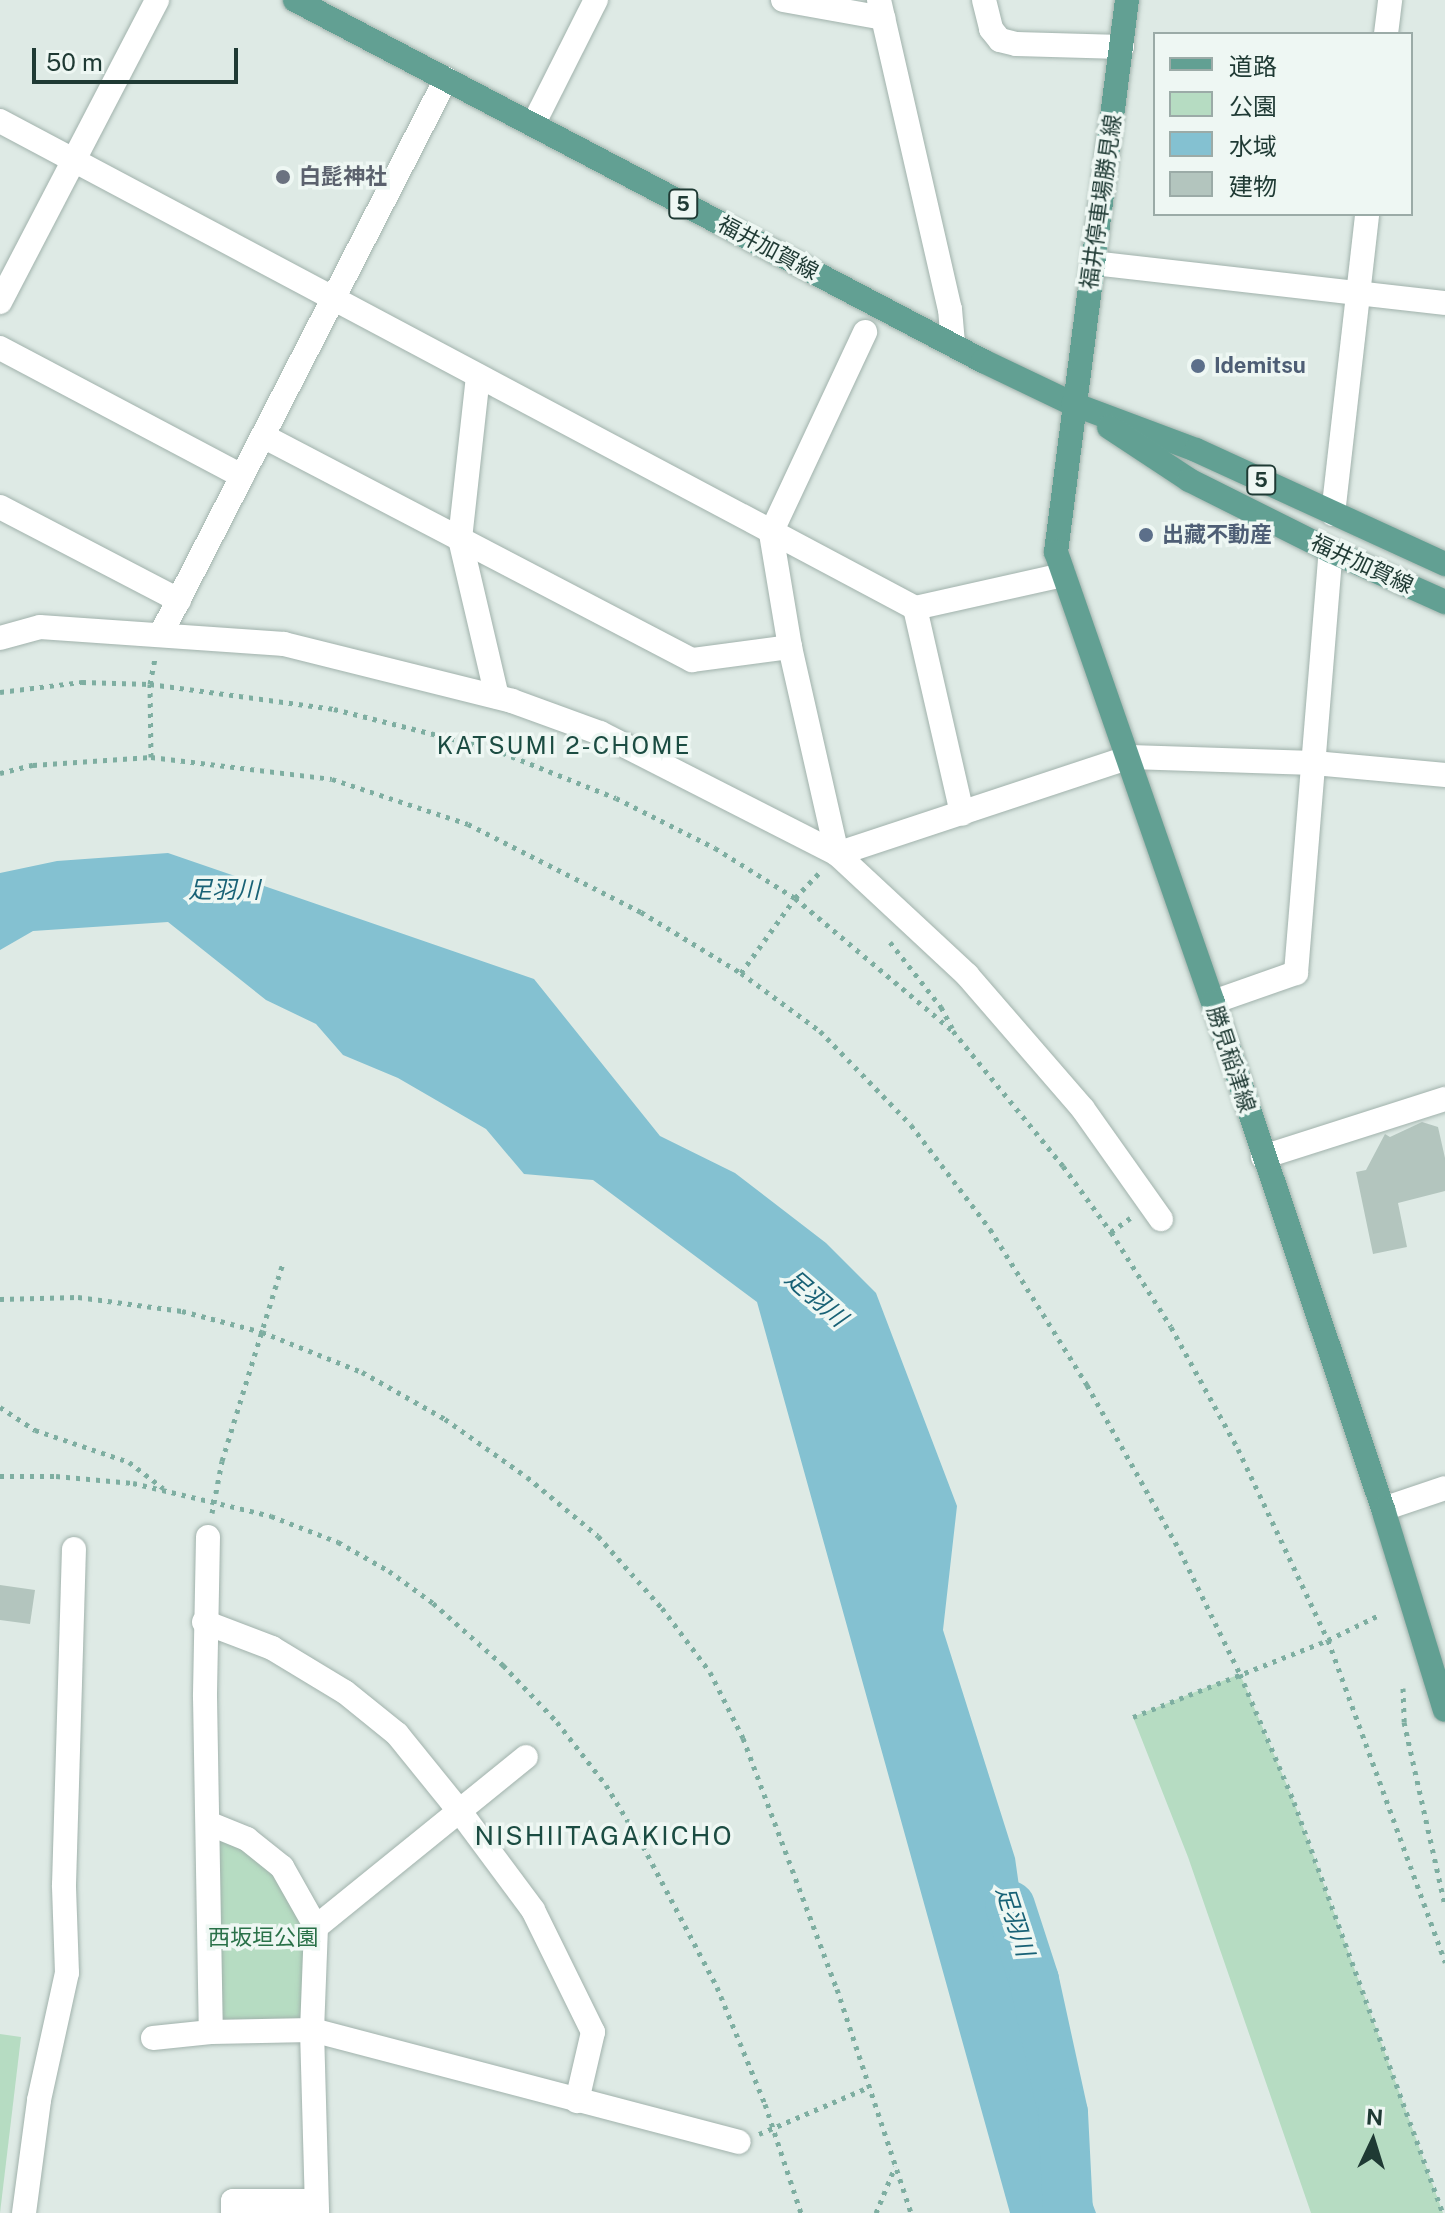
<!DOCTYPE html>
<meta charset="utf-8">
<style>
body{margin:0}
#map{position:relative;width:1445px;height:2213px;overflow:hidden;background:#deeae5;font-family:"Public Sans","Noto Sans JP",sans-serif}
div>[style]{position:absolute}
.green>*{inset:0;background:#b6dcc2}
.water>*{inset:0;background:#84c1d1}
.river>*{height:50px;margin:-25px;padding:0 25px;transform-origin:25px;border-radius:25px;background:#84c1d1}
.building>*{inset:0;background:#b3c5be}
.path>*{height:5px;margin-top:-2.5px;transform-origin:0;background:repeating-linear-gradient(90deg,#7eaea1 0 4px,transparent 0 10px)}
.roads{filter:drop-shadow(0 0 2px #a1b2ac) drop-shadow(0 0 2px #a1b2ac)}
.minor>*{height:24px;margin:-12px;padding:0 12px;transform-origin:12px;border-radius:12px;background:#fff}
.major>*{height:24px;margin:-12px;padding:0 12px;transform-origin:12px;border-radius:12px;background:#62a093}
.dots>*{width:22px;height:22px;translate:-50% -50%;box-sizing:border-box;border:4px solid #eef7f3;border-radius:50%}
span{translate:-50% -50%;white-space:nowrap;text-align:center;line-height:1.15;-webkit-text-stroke:7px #eef7f3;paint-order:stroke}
.shield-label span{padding:2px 6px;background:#eef7f3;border:2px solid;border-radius:6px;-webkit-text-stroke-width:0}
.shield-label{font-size:20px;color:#1f3a34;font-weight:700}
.worship-label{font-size:22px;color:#5b616d;font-weight:700}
.left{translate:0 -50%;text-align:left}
.street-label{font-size:22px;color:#1f3a34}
.service-label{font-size:22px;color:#4e5e75;font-weight:700}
.park-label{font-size:22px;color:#297148}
.neighbourhood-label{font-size:24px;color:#1b4c42;letter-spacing:2px}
.water-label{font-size:24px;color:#196276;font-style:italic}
.quarter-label{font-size:26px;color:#1b4c42;letter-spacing:2px}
.legend{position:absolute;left:1153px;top:32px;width:260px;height:184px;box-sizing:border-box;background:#eef7f3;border:2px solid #9baba7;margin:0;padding:10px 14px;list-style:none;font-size:24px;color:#1f3a34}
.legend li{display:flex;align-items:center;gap:16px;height:40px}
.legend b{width:40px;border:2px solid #9baba7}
.north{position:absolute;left:1333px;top:2101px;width:80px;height:80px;-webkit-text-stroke:6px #eef7f3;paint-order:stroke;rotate:4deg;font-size:22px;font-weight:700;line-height:32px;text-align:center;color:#1f3a34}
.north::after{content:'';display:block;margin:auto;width:28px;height:36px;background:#1f3a34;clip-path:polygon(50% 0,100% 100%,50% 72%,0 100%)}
.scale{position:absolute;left:32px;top:48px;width:206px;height:36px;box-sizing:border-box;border:4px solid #1f3a34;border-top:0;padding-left:10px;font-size:24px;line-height:28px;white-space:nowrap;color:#1f3a34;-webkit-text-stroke:6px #eef7f3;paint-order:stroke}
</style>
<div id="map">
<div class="green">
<i style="clip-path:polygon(1240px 1674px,1294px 1802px,1443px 2213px,1311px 2213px,1188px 1857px,1133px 1717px)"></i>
<i style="clip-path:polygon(214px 1837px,239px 1841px,273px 1866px,309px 1928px,301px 2026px,218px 2025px)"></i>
<i style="clip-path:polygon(0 2034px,21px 2037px,0 2213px)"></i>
</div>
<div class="water">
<i style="clip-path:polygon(168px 853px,534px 979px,660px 1136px,735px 1173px,826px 1243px,876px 1293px,957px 1506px,943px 1630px,1015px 1858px,1047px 2082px,1096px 2213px,1010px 2213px,757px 1302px,593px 1180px,524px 1174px,486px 1129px,398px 1078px,343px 1055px,316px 1024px,266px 1000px,168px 922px,33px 931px,0 950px,0 873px,57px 861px)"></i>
</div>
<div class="river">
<i style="left:1010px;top:1906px;width:78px;rotate:72deg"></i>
<i style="left:1034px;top:1980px;width:136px;rotate:77.7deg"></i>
<i style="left:1063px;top:2113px;width:100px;rotate:87.1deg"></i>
</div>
<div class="building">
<i style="clip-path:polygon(1422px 1122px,1438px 1127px,1445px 1158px,1445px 1191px,1398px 1203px,1407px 1247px,1373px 1254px,1356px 1172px,1366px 1170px,1385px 1134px,1390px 1137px)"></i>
<i style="clip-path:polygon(0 1585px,35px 1590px,30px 1624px,0 1620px)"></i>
</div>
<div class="path">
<i style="left:0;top:692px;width:83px;rotate:-7deg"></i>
<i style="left:82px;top:682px;width:68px;rotate:1.7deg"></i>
<i style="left:150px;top:684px;width:186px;rotate:7.7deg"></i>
<i style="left:334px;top:709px;width:164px;rotate:14.1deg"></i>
<i style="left:493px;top:749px;width:132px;rotate:21.7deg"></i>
<i style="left:616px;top:798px;width:111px;rotate:26.8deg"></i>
<i style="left:715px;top:848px;width:94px;rotate:32deg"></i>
<i style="left:795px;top:898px;width:207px;rotate:40.1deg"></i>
<i style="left:953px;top:1031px;width:174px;rotate:50.8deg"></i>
<i style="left:1063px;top:1166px;width:82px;rotate:54deg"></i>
<i style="left:1111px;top:1232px;width:112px;rotate:57.7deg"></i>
<i style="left:1171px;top:1327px;width:139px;rotate:61.2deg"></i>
<i style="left:1238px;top:1449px;width:211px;rotate:64.8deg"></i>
<i style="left:1328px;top:1640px;width:343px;rotate:70deg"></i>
<i style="left:151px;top:757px;width:73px;rotate:-90.8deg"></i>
<i style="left:150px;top:684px;width:26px;rotate:-79deg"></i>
<i style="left:0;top:773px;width:34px;rotate:-14deg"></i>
<i style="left:33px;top:765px;width:118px;rotate:-3.9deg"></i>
<i style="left:151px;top:757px;width:182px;rotate:6.9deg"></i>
<i style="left:332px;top:779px;width:143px;rotate:18.3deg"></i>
<i style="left:468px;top:824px;width:194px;rotate:27deg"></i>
<i style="left:641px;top:912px;width:117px;rotate:31.4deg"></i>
<i style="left:741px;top:973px;width:98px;rotate:36.3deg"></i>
<i style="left:820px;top:1031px;width:131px;rotate:45.9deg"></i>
<i style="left:911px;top:1125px;width:131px;rotate:52.8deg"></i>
<i style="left:990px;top:1229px;width:184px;rotate:58.1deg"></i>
<i style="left:1087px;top:1385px;width:190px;rotate:60.7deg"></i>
<i style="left:1180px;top:1551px;width:137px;rotate:64deg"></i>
<i style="left:1240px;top:1674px;width:139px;rotate:67.1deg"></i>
<i style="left:1294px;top:1802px;width:437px;rotate:70.1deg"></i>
<i style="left:890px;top:942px;width:83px;rotate:51.9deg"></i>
<i style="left:941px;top:1007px;width:24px;rotate:62deg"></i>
<i style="left:741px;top:973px;width:92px;rotate:-54.2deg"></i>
<i style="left:795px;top:898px;width:36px;rotate:-46deg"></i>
<i style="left:1111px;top:1232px;width:24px;rotate:-36deg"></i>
<i style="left:0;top:1299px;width:78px;rotate:-1.5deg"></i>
<i style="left:78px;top:1297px;width:105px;rotate:7.7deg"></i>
<i style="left:182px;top:1311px;width:83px;rotate:14.7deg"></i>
<i style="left:262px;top:1332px;width:108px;rotate:21.8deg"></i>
<i style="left:362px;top:1372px;width:95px;rotate:29.5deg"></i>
<i style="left:445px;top:1419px;width:100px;rotate:35.3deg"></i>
<i style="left:527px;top:1477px;width:92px;rotate:39.7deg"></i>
<i style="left:598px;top:1536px;width:96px;rotate:48.4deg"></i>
<i style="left:662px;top:1608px;width:80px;rotate:53.1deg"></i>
<i style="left:710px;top:1672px;width:74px;rotate:63.4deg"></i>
<i style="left:743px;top:1738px;width:268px;rotate:69.5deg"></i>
<i style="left:837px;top:1989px;width:236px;rotate:71.7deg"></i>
<i style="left:0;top:1407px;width:42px;rotate:33.3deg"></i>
<i style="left:35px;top:1430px;width:99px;rotate:18.8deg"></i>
<i style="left:129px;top:1462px;width:43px;rotate:37.4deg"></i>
<i style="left:0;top:1476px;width:56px"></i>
<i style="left:56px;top:1476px;width:77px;rotate:5.2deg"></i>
<i style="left:133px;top:1483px;width:142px;rotate:13.4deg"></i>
<i style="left:271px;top:1516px;width:72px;rotate:21.2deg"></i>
<i style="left:338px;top:1542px;width:59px;rotate:29.6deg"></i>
<i style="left:389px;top:1571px;width:54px;rotate:36deg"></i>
<i style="left:433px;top:1603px;width:94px;rotate:41.5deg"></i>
<i style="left:503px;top:1665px;width:79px;rotate:46.5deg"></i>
<i style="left:557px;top:1722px;width:80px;rotate:52.1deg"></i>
<i style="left:606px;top:1785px;width:71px;rotate:58.8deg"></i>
<i style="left:643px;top:1846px;width:159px;rotate:62.3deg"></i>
<i style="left:717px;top:1987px;width:126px;rotate:67.7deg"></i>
<i style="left:765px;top:2104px;width:115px;rotate:71.7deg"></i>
<i style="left:212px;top:1513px;width:53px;rotate:-79.1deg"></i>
<i style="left:222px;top:1461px;width:207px;rotate:-72.9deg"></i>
<i style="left:1403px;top:1688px;width:34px;rotate:88deg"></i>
<i style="left:1404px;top:1722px;width:189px;rotate:77.4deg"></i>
<i style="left:1133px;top:1717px;width:210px;rotate:-21.5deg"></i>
<i style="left:1328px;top:1640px;width:57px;rotate:-26.1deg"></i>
<i style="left:759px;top:2134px;width:120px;rotate:-23.1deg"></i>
<i style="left:876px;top:2213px;width:50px;rotate:-67.6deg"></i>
</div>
<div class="roads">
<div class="minor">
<i style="left:783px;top:0;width:102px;rotate:10.2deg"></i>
<i style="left:879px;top:0;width:317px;rotate:77.1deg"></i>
<i style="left:950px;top:309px;width:35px;rotate:85deg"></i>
<i style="left:984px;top:0;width:30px;rotate:76deg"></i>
<i style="left:991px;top:29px;width:14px;rotate:51deg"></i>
<i style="left:1000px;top:40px;width:16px;rotate:14deg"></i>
<i style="left:1016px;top:44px;width:106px;rotate:1.6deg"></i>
<i style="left:1386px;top:34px;width:34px;rotate:-83deg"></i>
<i style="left:0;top:121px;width:1037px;rotate:28.02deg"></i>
<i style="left:915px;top:608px;width:152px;rotate:-12.6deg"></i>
<i style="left:533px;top:125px;width:140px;rotate:-63.3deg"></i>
<i style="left:1093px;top:263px;width:354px;rotate:6.5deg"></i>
<i style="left:0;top:302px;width:340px;rotate:-62.5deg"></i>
<i style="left:0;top:348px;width:274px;rotate:27.9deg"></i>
<i style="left:478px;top:376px;width:164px;rotate:96.3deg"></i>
<i style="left:460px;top:539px;width:162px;rotate:76.8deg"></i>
<i style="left:263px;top:436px;width:484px;rotate:27.6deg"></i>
<i style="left:692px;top:660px;width:99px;rotate:-7.6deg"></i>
<i style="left:0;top:507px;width:202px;rotate:27.5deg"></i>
<i style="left:1333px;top:514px;width:302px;rotate:-83.5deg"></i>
<i style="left:915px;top:608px;width:211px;rotate:77.1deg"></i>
<i style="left:161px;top:634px;width:624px;rotate:-62.82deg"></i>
<i style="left:0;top:638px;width:41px;rotate:-15.4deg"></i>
<i style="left:40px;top:627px;width:245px;rotate:4deg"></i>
<i style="left:284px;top:644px;width:235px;rotate:14deg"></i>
<i style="left:512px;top:701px;width:94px;rotate:20deg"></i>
<i style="left:600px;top:733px;width:266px;rotate:27deg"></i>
<i style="left:837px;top:854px;width:178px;rotate:42.9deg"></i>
<i style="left:967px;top:975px;width:177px;rotate:49.1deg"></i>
<i style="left:1083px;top:1109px;width:135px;rotate:54.7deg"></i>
<i style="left:837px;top:854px;width:309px;rotate:-18.3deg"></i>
<i style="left:1130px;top:757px;width:184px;rotate:1.9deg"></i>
<i style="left:1314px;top:763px;width:132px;rotate:5.2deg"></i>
<i style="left:837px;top:854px;width:212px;rotate:-102.8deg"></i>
<i style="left:790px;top:647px;width:116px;rotate:-99.5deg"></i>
<i style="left:771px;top:533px;width:222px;rotate:-64.9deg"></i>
<i style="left:1213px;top:1002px;width:88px;rotate:-19.3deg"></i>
<i style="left:1296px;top:973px;width:423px;rotate:-85.3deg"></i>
<i style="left:1263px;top:1157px;width:191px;rotate:-17.7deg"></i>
<i style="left:1383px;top:1509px;width:65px;rotate:-18.7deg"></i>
<i style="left:208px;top:1537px;width:160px;rotate:91.1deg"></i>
<i style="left:205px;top:1697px;width:335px;rotate:89deg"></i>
<i style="left:204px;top:1622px;width:73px;rotate:20.9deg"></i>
<i style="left:272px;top:1648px;width:85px;rotate:31.1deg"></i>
<i style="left:345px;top:1692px;width:67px;rotate:38.9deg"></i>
<i style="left:397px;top:1734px;width:102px;rotate:51deg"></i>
<i style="left:461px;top:1813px;width:121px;rotate:53.4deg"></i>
<i style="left:533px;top:1910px;width:136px;rotate:63.8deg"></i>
<i style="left:593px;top:2032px;width:71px;rotate:103.1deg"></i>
<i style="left:208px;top:1823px;width:42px;rotate:22.3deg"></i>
<i style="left:247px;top:1839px;width:45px;rotate:38.7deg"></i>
<i style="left:282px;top:1867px;width:69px;rotate:60.5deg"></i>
<i style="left:316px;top:1927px;width:103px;rotate:92.2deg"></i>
<i style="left:312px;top:2030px;width:183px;rotate:88.4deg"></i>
<i style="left:316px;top:1927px;width:270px;rotate:-39deg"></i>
<i style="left:153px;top:2038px;width:58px;rotate:-5.9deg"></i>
<i style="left:211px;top:2032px;width:101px;rotate:-1.1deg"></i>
<i style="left:312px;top:2030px;width:441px;rotate:14.7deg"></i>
<i style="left:24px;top:2213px;width:114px;rotate:-82.4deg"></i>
<i style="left:39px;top:2100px;width:130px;rotate:-77.6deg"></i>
<i style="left:67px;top:1973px;width:88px;rotate:-92deg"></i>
<i style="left:64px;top:1885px;width:336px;rotate:-88.3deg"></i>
<i style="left:233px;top:2213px;width:12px;rotate:-90deg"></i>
<i style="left:233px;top:2201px;width:83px"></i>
</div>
<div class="major">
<i style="left:295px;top:0;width:777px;rotate:27.69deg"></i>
<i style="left:983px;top:361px;width:100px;rotate:25.5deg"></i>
<i style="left:1073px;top:404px;width:131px;rotate:20.5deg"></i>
<i style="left:1196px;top:450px;width:274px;rotate:24.6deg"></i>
<i style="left:1127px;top:0;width:557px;rotate:97.33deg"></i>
<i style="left:1056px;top:552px;width:477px;rotate:70.8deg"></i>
<i style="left:1213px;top:1002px;width:535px;rotate:71.46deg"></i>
<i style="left:1383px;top:1509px;width:210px;rotate:72.9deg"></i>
<i style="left:1109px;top:427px;width:96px;rotate:33.5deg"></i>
<i style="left:1189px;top:480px;width:159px;rotate:26.6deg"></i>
<i style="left:1331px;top:551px;width:125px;rotate:24.1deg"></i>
</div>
</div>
<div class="dots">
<i style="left:283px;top:177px;background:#6b7280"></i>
<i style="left:1198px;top:366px;background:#5c6f8a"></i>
<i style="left:1146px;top:535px;background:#5c6f8a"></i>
</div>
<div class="shield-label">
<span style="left:683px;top:204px">5</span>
<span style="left:1261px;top:480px">5</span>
</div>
<div class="worship-label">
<span class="left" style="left:299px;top:177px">白髭神社</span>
</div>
<div class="street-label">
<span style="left:1101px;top:202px;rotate:-82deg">福井停車場勝見線</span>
<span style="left:768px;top:248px;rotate:28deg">福井加賀線</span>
<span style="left:1362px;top:564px;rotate:25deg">福井加賀線</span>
<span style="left:1231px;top:1059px;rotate:72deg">勝見稲津線</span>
</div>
<div class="service-label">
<span class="left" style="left:1214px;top:366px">Idemitsu</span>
<span class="left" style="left:1162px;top:535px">出藏不動産</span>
</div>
<div class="park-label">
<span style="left:263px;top:1938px">西坂垣公園</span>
</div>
<div class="neighbourhood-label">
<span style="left:564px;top:746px">KATSUMI 2-CHOME</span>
</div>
<div class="water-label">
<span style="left:224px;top:890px">足羽川</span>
<span style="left:816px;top:1298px;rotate:41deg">足羽川</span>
<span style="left:1015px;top:1921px;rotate:72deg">足羽川</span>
</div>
<div class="quarter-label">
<span style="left:604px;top:1836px">NISHIITAGAKICHO</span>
</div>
<ul class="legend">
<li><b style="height:10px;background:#62a093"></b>道路</li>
<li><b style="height:22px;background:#b6dcc2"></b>公園</li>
<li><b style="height:22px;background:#84c1d1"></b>水域</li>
<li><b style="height:22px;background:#b3c5be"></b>建物</li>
</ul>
<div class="north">N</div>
<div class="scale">50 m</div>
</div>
